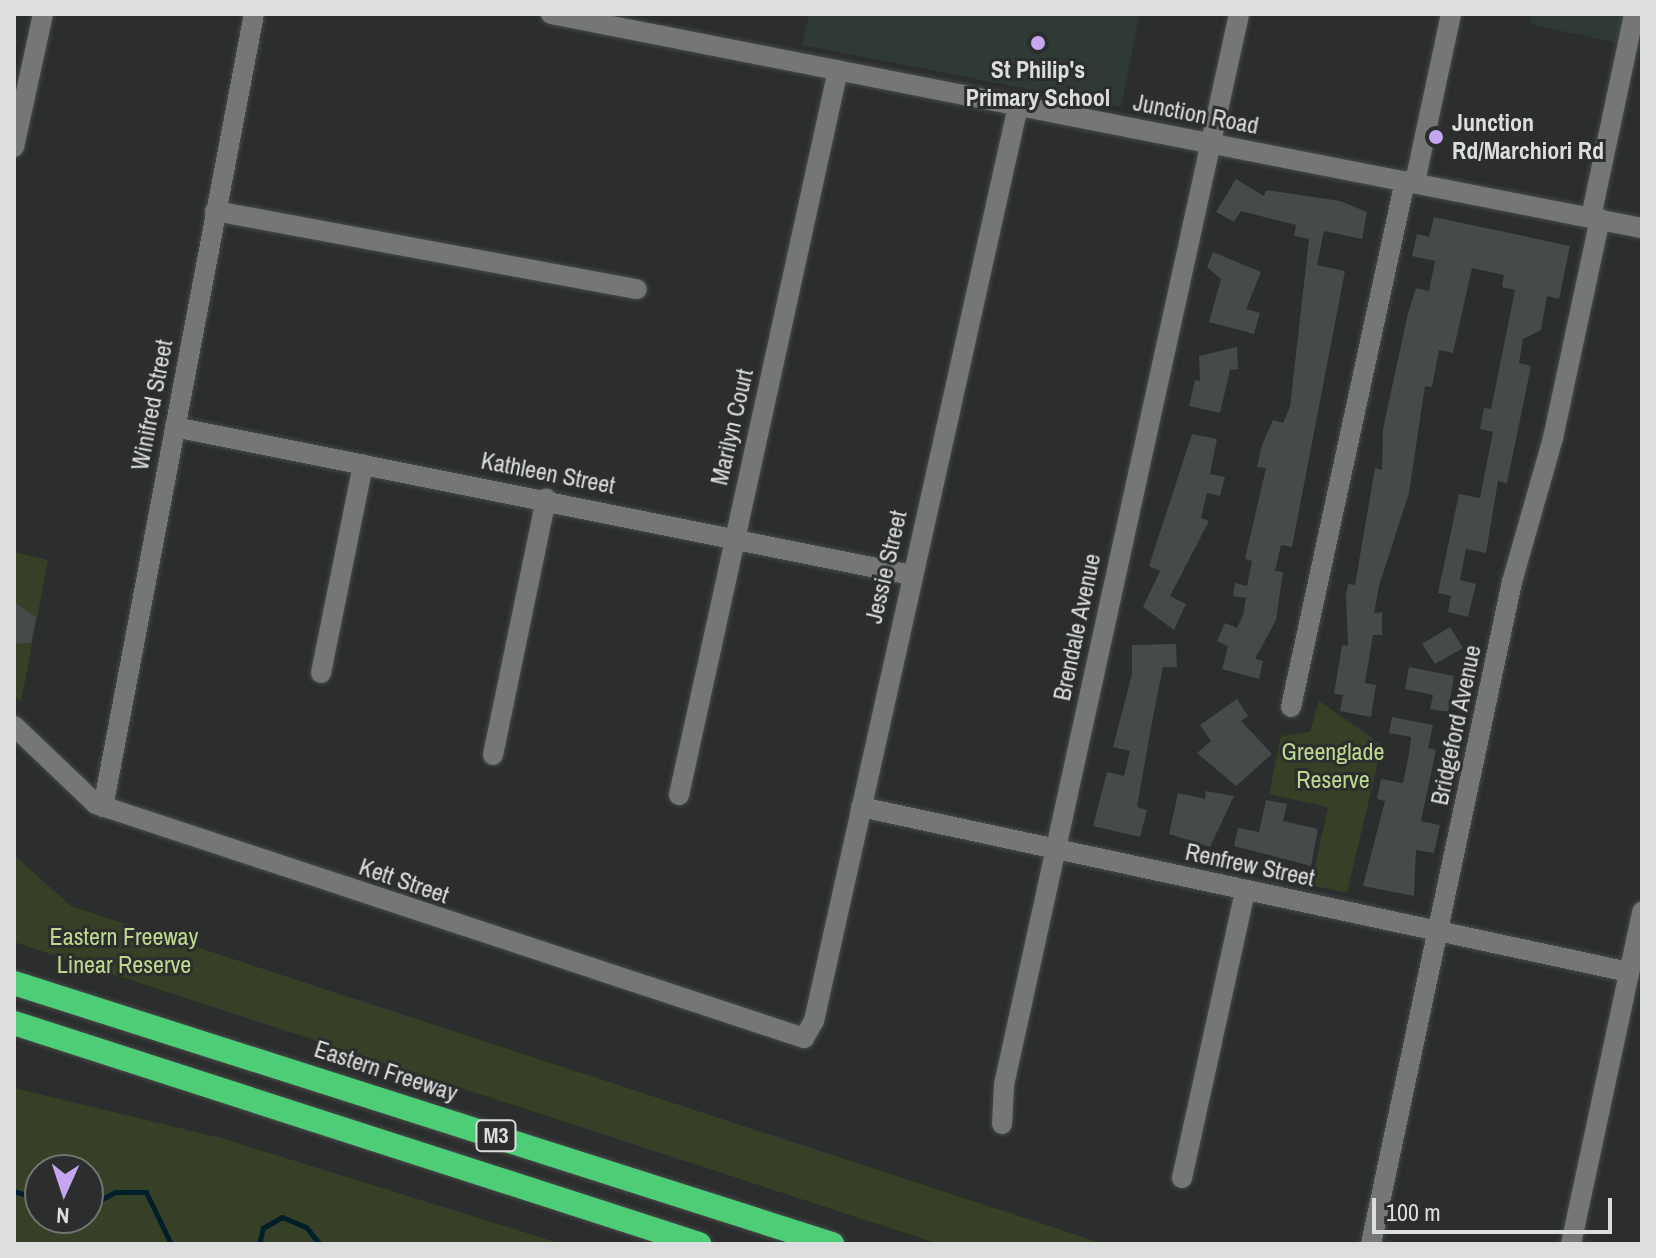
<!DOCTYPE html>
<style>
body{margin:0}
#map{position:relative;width:1656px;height:1258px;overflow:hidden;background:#2b2e2d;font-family:"Archivo Narrow",sans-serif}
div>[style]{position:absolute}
.built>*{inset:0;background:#2f3a37}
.green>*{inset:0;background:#364026}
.stream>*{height:5px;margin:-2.5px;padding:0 2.5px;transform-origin:2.5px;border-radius:2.5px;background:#001f2b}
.building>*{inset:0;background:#464a4a}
.roads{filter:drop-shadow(0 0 2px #474a49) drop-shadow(0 0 2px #474a49)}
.minor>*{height:20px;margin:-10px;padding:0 10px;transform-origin:10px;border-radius:10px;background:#747776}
.highway>*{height:24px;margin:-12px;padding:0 12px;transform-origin:12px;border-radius:12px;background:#4dce76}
.dots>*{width:22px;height:22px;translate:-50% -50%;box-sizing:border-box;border:4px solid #2b2e2d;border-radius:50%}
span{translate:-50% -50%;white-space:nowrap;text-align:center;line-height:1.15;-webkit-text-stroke:6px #2b2e2d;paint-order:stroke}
.shield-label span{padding:2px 6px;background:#2b2e2d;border:2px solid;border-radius:6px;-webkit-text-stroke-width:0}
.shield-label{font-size:22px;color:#dcdede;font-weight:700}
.poi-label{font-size:24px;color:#dcdede;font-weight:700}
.left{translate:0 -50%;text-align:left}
.street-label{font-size:24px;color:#dcdede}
.park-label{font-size:24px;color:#bdd88f}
.frame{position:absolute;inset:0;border:16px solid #dcdede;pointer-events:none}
.north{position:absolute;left:24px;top:1154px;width:80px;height:80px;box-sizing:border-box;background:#2b2e2d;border:2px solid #727474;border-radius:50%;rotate:183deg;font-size:22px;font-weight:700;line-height:32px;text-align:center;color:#dcdede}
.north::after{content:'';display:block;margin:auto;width:28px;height:36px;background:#c6a6f0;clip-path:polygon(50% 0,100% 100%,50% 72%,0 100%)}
.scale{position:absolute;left:1372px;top:1198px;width:240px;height:36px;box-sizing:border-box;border:4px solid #dcdede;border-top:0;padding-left:10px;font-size:24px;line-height:28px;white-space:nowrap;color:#dcdede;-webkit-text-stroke:6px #2b2e2d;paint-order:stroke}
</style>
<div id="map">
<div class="built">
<i style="clip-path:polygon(809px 14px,1140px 14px,1121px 107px,802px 45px)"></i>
<i style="clip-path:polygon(1533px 14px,1624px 14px,1617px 43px,1530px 24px)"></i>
</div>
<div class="green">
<i style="clip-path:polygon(14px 552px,48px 560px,21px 702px,14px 695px)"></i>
<i style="clip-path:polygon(1319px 701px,1382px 745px,1347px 893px,1311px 885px,1328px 807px,1269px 794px,1281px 736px,1310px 732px)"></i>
<i style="clip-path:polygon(14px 855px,71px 906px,1104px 1244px,939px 1244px,14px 942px)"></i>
<i style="clip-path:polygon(evenodd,14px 1088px,221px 1138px,562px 1244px,14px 1244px,14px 1088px,88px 1170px,88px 1218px,40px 1218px,40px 1170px,88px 1170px)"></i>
</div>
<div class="stream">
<i style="left:14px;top:1191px;width:28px;rotate:19deg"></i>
<i style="left:88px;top:1206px;width:31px;rotate:-27deg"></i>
<i style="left:116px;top:1192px;width:30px"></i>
<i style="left:146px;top:1192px;width:58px;rotate:64.3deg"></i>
<i style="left:259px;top:1244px;width:16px;rotate:-76deg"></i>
<i style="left:263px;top:1228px;width:22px;rotate:-30deg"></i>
<i style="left:282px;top:1217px;width:26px;rotate:23deg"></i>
<i style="left:306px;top:1227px;width:22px;rotate:51deg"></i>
</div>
<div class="building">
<i style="clip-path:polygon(1236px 179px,1264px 196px,1266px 190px,1340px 201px,1367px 212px,1362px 239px,1324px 231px,1317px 265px,1345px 271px,1292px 547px,1281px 545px,1275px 571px,1283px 572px,1276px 620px,1255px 659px,1263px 661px,1259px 679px,1222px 669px,1228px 646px,1217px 641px,1225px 623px,1237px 628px,1243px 615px,1246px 598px,1233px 596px,1235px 583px,1247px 586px,1252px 561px,1245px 559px,1266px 468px,1257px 467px,1262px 445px,1273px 420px,1283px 423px,1290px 407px,1309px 239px,1294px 236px,1296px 225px,1241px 211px,1234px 222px,1216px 212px)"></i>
<i style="clip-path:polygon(1434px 217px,1570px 246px,1559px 299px,1547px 296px,1541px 330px,1523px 339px,1519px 363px,1531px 366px,1507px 483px,1498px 481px,1486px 553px,1466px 549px,1460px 580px,1476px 584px,1468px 617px,1448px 612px,1451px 596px,1438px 593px,1459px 494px,1480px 498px,1493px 432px,1480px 429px,1484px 408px,1491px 409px,1515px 290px,1502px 287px,1504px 275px,1472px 268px,1453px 353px,1439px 350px,1432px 387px,1425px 386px,1409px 493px,1379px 586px,1374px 613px,1382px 612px,1382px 635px,1373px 635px,1365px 683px,1376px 685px,1371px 717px,1340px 711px,1343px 695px,1334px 694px,1342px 645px,1348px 646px,1346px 595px,1348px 584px,1355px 585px,1375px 468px,1382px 470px,1383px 429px,1408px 313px,1416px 288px,1429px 291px,1435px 261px,1412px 256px,1417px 234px,1429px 237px)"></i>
<i style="clip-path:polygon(1213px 252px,1261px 272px,1246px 309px,1260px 313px,1254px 334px,1209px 322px,1221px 279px,1207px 267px)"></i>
<i style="clip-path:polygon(1237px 347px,1238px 369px,1230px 370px,1220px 413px,1189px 406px,1195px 380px,1200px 381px,1199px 356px)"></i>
<i style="clip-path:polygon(1192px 434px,1217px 439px,1210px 474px,1225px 477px,1220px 496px,1207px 493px,1201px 518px,1209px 521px,1170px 596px,1186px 604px,1174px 630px,1143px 607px,1160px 571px,1149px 566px)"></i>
<i style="clip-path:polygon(14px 602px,36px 617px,31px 643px,14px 644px)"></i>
<i style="clip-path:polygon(1450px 627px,1463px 648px,1435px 664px,1422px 644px)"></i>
<i style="clip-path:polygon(1176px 644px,1177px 667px,1163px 667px,1152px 722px,1137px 807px,1147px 810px,1140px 837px,1093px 826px,1107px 772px,1124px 776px,1130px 751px,1113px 747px,1132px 674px,1132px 645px)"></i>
<i style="clip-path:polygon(1409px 667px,1454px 676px,1448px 712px,1430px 709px,1433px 695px,1405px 689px)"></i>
<i style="clip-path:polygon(1237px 699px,1248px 716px,1241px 721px,1272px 754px,1236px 786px,1197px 753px,1211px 741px,1200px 725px)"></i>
<i style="clip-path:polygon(1392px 717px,1433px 725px,1428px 748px,1436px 750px,1421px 821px,1440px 825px,1434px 853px,1416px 850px,1414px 896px,1363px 886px,1385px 801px,1377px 799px,1381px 779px,1403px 783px,1409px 754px,1411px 737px,1389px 733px)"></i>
<i style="clip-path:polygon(1206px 791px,1234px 796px,1210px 847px,1169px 834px,1178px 793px,1205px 799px)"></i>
<i style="clip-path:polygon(1266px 800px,1287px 804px,1283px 821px,1318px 829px,1311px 866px,1234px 846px,1238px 828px,1259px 832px)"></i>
</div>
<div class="roads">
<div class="minor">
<i style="left:551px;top:14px;width:1112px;rotate:11.1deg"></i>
<i style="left:14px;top:147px;width:136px;rotate:-77.7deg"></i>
<i style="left:1415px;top:182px;width:172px;rotate:-77.9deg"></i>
<i style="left:215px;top:211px;width:429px;rotate:10.5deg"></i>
<i style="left:1591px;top:217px;width:208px;rotate:-78deg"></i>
<i style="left:175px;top:427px;width:751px;rotate:11.37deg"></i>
<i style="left:321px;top:673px;width:213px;rotate:-78.6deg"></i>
<i style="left:1291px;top:707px;width:538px;rotate:-77.77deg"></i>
<i style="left:14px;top:726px;width:113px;rotate:43.6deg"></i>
<i style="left:96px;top:804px;width:746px;rotate:18.29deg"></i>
<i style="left:804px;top:1038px;width:20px;rotate:-60deg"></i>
<i style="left:814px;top:1021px;width:937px;rotate:-77.43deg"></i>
<i style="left:493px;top:755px;width:262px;rotate:-78.3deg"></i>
<i style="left:679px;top:795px;width:742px;rotate:-77.63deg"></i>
<i style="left:103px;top:807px;width:807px;rotate:-79.22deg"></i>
<i style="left:861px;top:807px;width:786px;rotate:12.13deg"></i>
<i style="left:1002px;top:1124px;width:39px;rotate:-87deg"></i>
<i style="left:1004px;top:1085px;width:1096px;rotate:-77.62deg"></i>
<i style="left:1182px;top:1178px;width:294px;rotate:-77.6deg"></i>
<i style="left:1371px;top:1244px;width:677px;rotate:-77.98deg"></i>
<i style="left:1512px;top:582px;width:150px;rotate:-74.1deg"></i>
<i style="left:1553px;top:438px;width:224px;rotate:-77.9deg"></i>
<i style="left:1571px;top:1244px;width:340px;rotate:-77.9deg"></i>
</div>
<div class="highway">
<i style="left:14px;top:983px;width:859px;rotate:17.7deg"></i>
<i style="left:14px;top:1023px;width:720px;rotate:17.88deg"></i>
</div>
</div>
<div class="dots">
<i style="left:1038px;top:43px;background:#c6a6f0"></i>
<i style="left:1436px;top:137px;background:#c6a6f0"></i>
</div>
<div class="shield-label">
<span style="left:496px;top:1136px">M3</span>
</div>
<div class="poi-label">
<span style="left:1038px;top:84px">St Philip's<br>Primary School</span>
<span class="left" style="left:1452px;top:137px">Junction<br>Rd/Marchiori Rd</span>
</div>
<div class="street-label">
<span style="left:1196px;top:114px;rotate:11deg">Junction Road</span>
<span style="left:152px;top:405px;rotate:-79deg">Winifred Street</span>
<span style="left:732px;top:427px;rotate:-77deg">Marilyn Court</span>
<span style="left:548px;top:473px;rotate:11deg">Kathleen Street</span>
<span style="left:886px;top:567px;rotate:-77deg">Jessie Street</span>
<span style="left:1077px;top:627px;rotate:-78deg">Brendale Avenue</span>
<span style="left:1456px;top:725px;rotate:-78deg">Bridgeford Avenue</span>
<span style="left:1250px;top:865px;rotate:12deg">Renfrew Street</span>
<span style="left:404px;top:881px;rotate:19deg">Kett Street</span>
<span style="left:386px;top:1071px;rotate:18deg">Eastern Freeway</span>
</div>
<div class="park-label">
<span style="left:1333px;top:766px">Greenglade<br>Reserve</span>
<span style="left:124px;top:951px">Eastern Freeway<br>Linear Reserve</span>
</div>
<div class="frame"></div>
<div class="north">N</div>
<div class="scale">100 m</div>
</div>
